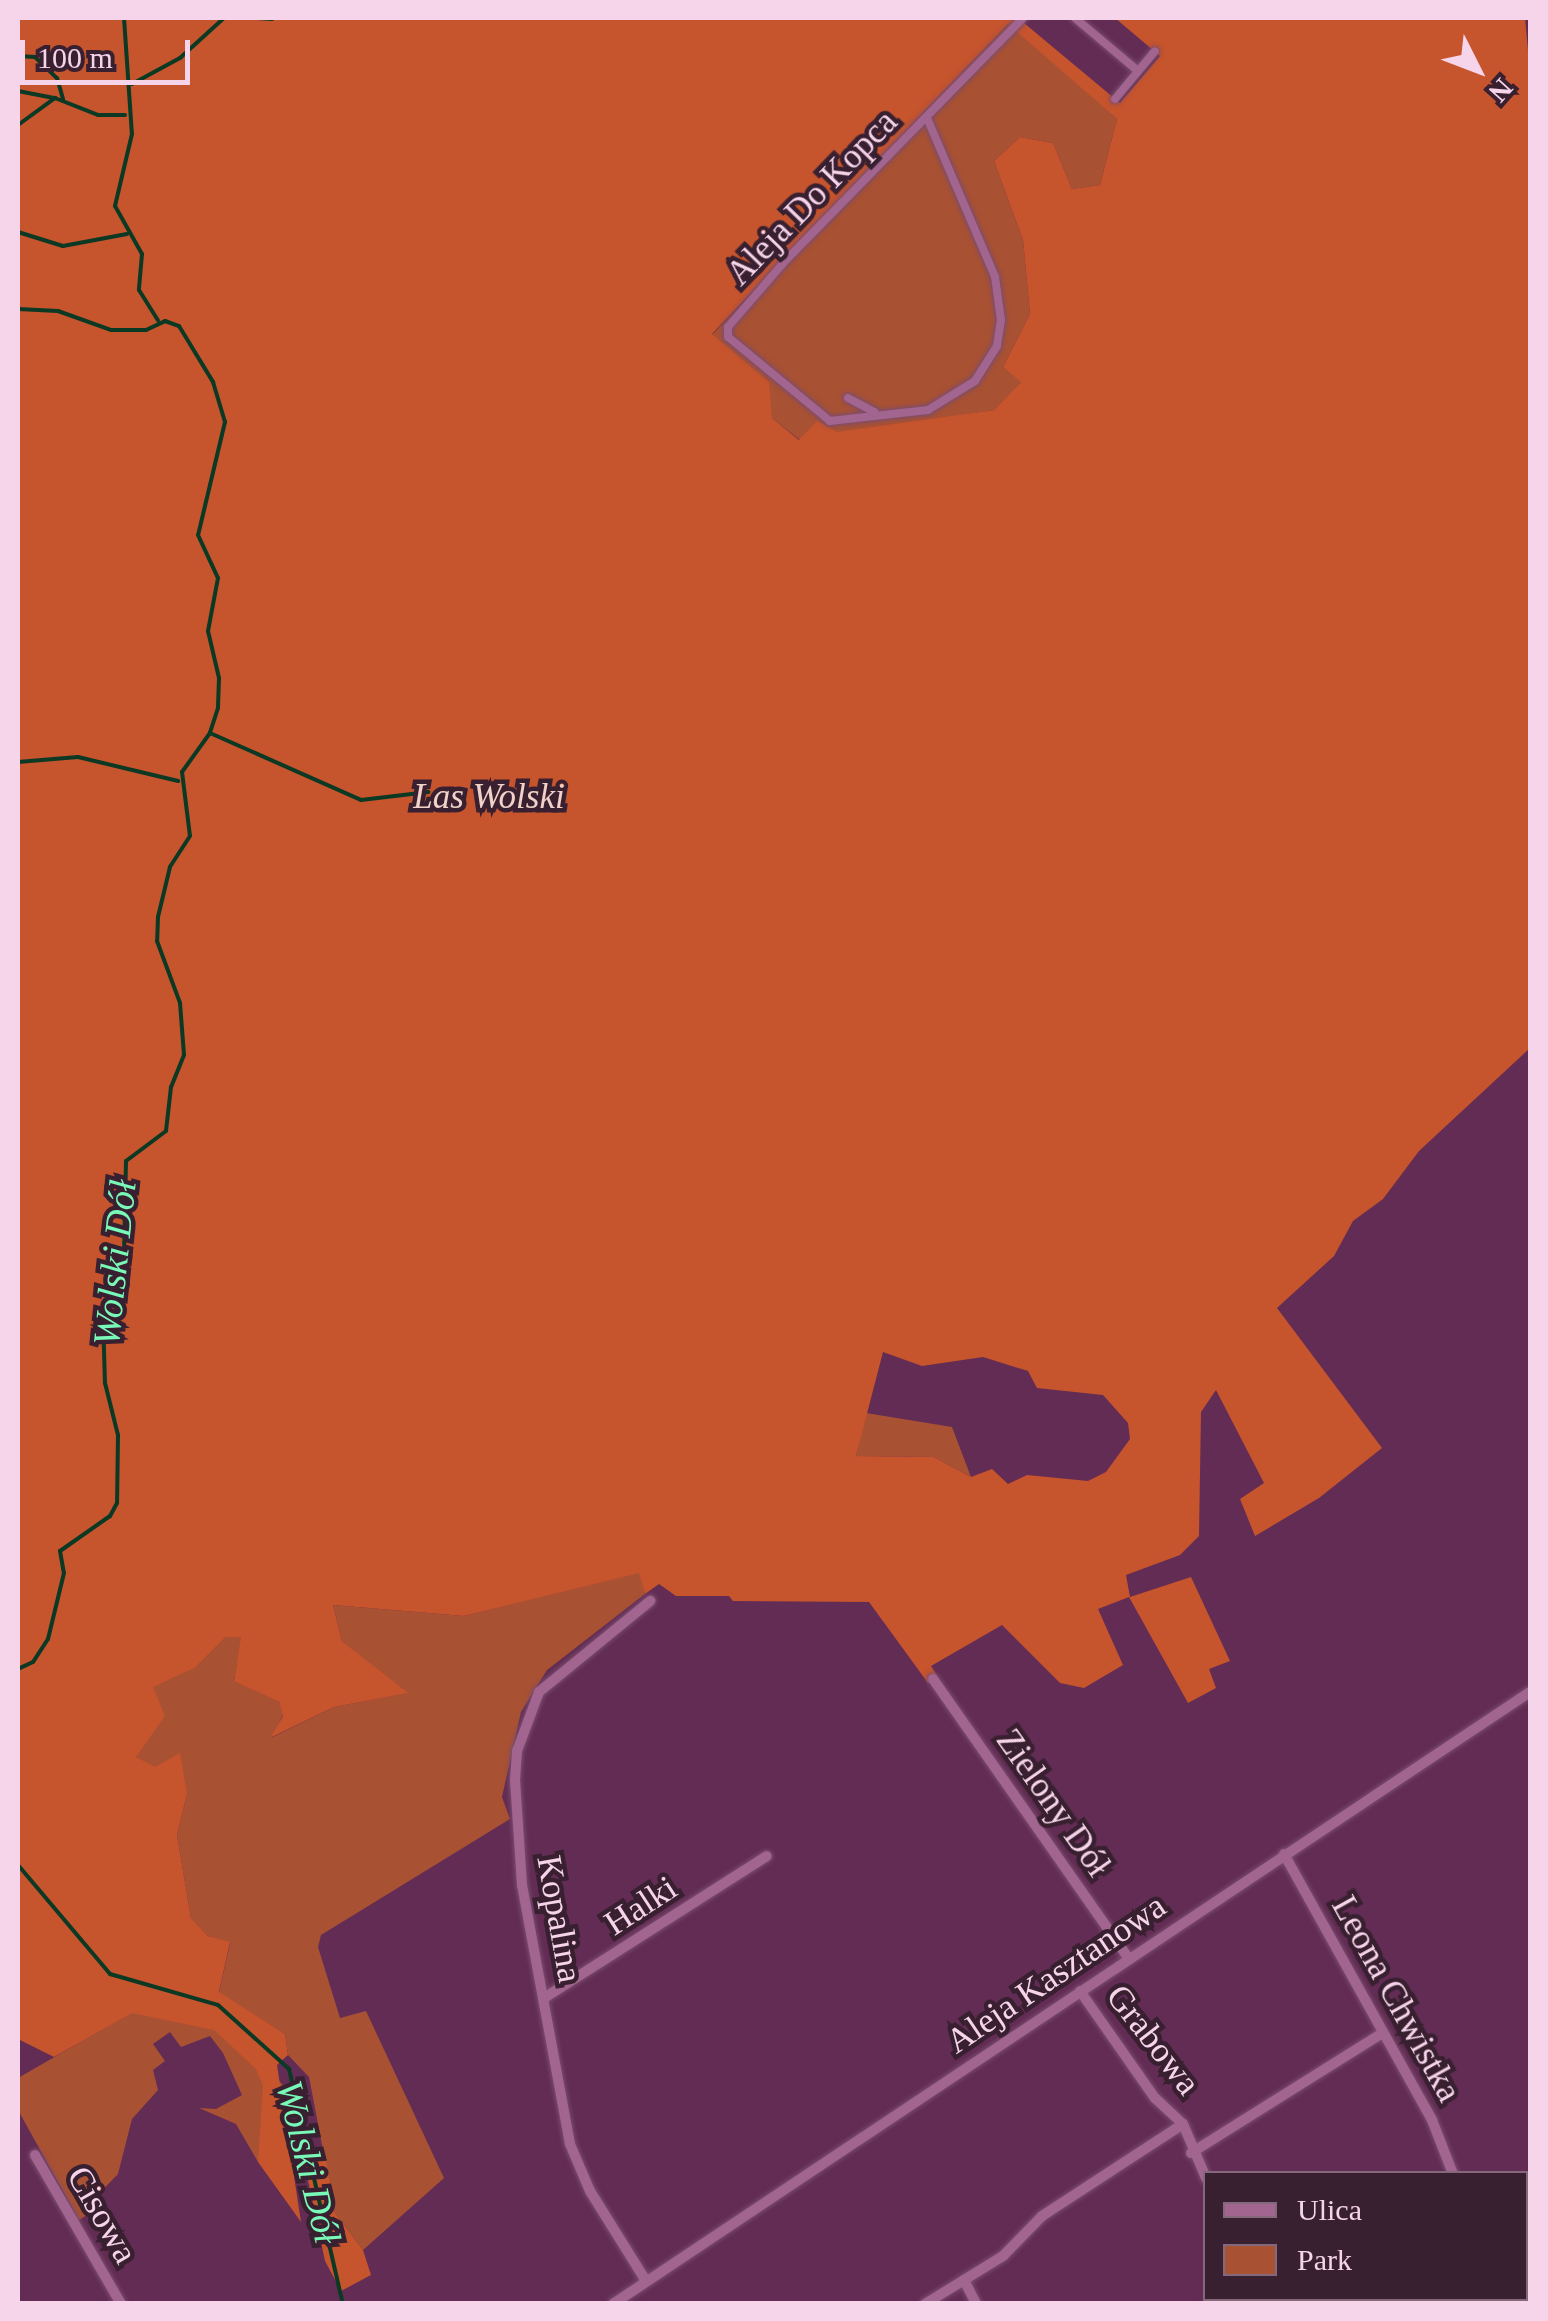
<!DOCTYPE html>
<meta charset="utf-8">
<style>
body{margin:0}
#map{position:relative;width:1548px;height:2321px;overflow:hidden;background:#632c54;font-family:"Times New Roman",serif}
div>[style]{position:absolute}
.green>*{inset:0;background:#a95133}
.forest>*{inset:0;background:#c6542d}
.stream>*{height:4px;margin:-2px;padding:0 2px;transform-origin:2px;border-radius:2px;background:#0b3924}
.roads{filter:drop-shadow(0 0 2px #7a4c6e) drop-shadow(0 0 2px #7a4c6e)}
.pedestrian>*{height:8px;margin:-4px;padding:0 4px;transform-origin:4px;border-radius:4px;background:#a1658f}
.minor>*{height:10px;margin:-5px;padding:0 5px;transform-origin:5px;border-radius:5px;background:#a1658f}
span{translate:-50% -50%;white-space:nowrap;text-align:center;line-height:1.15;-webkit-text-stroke:9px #392031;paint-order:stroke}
.street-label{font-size:35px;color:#f6d4ea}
.park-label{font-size:35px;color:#f1d2c8;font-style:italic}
.water-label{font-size:38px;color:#79f9b7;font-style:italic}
.frame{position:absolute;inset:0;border:20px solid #f6d4ea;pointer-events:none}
.legend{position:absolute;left:1203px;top:2171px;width:325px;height:130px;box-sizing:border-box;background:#392031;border:2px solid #85687b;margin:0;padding:12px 18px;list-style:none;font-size:30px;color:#f6d4ea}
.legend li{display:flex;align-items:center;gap:20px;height:50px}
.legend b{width:50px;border:2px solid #85687b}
.north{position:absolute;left:1428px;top:20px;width:100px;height:100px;-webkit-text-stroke:8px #392031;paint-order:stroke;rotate:132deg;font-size:28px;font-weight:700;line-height:40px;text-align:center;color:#f6d4ea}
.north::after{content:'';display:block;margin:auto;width:35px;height:45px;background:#f6d4ea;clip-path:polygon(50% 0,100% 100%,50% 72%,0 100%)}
.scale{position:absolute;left:20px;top:40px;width:170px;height:45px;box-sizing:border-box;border:5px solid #f6d4ea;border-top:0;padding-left:12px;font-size:30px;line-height:35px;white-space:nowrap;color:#f6d4ea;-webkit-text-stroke:8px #392031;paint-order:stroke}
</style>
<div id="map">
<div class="green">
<i style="clip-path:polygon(1009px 23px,1117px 119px,1100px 185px,1072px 189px,1053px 143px,1020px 137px,994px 161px,1023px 240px,1030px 314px,1003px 367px,1022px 381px,994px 410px,800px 440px,772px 418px,712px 335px)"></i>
<i style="clip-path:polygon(18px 1401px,196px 1667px,226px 1637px,242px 1637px,234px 1680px,279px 1702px,283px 1715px,271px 1738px,334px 1707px,406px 1693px,342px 1641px,333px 1605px,464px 1616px,640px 1572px,645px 1594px,547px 1670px,521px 1712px,502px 1797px,510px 1819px,321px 1935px,318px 1947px,340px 2018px,366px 2011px,444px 2178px,363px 2250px,335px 2213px,309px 2077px,288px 2055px,285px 2034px,219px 1993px,230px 1943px,208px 1936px,191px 1918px,177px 1835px,187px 1794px,136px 1757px,212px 1992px,284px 2087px,258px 2162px,236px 2124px,199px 2108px,216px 2109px,242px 2095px,223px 2053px,210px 2036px,181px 2047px,170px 2032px,153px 2044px,165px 2061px,153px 2070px,158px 2090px,132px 2119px,118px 2174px,90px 2203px,95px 2210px,79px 2220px,18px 2110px,18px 2078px,131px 2013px)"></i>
<i style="clip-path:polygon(866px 1413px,952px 1427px,971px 1477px,934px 1457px,856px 1456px)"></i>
</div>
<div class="forest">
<i style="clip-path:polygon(evenodd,18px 18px,1018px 18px,1120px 103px,1160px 56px,1115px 18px,1525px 18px,1530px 72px,1530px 1048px,1419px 1151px,1383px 1199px,1353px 1221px,1334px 1256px,1277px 1308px,1382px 1448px,1319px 1498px,1255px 1536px,1240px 1499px,1264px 1483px,1216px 1390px,1201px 1412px,1199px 1536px,1180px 1555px,1126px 1575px,1130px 1597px,1191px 1577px,1230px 1661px,1209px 1669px,1216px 1688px,1188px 1703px,1129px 1597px,1098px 1609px,1123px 1665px,1084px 1688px,1060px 1683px,1002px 1625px,931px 1666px,940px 1680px,928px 1683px,869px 1602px,733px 1601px,729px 1596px,676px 1596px,659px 1584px,645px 1594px,639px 1573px,464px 1616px,333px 1605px,342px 1641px,408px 1693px,334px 1707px,270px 1738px,283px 1716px,279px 1702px,234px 1681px,241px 1637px,226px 1637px,196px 1667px,153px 1687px,165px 1716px,136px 1757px,155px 1767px,180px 1753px,187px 1794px,177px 1835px,191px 1918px,208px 1936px,230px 1942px,219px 1992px,285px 2034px,288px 2055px,277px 2065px,301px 2222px,258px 2162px,263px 2085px,256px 2069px,214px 2030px,132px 2013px,54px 2057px,18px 2039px,18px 18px,1008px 24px,1117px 119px,1100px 185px,1072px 189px,1053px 143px,1020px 137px,994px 161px,1023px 240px,1030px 314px,1003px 367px,1021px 382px,994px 410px,837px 432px,817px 421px,799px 440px,772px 418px,769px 382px,712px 334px,1008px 24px,18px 18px,883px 1352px,922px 1366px,983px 1357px,1028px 1371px,1037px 1388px,1103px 1395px,1128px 1423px,1130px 1439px,1106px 1472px,1088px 1481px,1027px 1475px,1008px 1484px,992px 1469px,971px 1477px,934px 1457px,856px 1456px,883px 1352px)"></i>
<i style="clip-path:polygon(326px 2159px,335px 2213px,363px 2250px,371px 2275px,341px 2291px,325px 2261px,304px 2161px)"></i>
</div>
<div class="stream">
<i style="left:124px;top:18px;width:116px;rotate:86.1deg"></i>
<i style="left:132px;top:134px;width:74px;rotate:103.3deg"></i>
<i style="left:115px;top:206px;width:55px;rotate:60.6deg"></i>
<i style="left:142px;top:254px;width:36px;rotate:95deg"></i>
<i style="left:139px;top:290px;width:36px;rotate:58deg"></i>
<i style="left:257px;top:18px;width:15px;rotate:4deg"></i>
<i style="left:18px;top:56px;width:17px;rotate:3deg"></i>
<i style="left:35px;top:57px;width:30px;rotate:44deg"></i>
<i style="left:57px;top:78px;width:22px;rotate:74deg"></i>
<i style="left:132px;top:84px;width:55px;rotate:-28.4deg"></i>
<i style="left:180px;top:58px;width:59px;rotate:-42.3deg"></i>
<i style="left:18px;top:91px;width:38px;rotate:11deg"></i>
<i style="left:18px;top:125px;width:46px;rotate:-36.1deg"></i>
<i style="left:55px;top:98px;width:46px;rotate:21.6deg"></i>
<i style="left:98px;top:115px;width:27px"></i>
<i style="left:18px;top:232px;width:47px;rotate:17.3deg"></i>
<i style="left:63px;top:246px;width:65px;rotate:-10.6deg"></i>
<i style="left:18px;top:309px;width:40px;rotate:2.9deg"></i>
<i style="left:58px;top:311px;width:56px;rotate:19.7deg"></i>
<i style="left:111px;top:330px;width:35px"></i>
<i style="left:146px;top:330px;width:21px;rotate:-25deg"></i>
<i style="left:165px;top:321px;width:15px;rotate:20deg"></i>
<i style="left:179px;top:326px;width:66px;rotate:58.7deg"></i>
<i style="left:213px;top:382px;width:42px;rotate:73.3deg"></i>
<i style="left:225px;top:422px;width:116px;rotate:103.4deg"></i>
<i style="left:198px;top:535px;width:47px;rotate:65.1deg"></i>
<i style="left:218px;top:578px;width:54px;rotate:100.7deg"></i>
<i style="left:208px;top:631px;width:48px;rotate:76.8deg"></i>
<i style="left:219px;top:678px;width:30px;rotate:92deg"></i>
<i style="left:218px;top:708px;width:26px;rotate:108deg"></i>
<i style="left:210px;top:733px;width:48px;rotate:125.7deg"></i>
<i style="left:182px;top:772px;width:64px;rotate:82.9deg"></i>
<i style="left:190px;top:836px;width:37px;rotate:123deg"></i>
<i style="left:170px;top:867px;width:51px;rotate:103.5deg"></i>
<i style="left:158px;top:917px;width:24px;rotate:92deg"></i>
<i style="left:157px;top:941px;width:66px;rotate:69.6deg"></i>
<i style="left:180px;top:1003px;width:52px;rotate:85.6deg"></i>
<i style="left:184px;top:1055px;width:35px;rotate:112deg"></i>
<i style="left:171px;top:1087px;width:44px;rotate:96.5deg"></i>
<i style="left:166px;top:1131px;width:50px;rotate:143.1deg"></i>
<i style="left:126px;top:1161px;width:95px;rotate:91.2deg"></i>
<i style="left:124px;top:1256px;width:65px;rotate:109deg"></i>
<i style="left:103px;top:1317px;width:66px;rotate:88.3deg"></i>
<i style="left:105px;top:1383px;width:54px;rotate:76deg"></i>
<i style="left:118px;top:1435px;width:68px;rotate:90.8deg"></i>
<i style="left:117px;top:1503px;width:15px;rotate:118deg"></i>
<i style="left:110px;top:1516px;width:61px;rotate:145deg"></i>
<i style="left:60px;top:1551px;width:22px;rotate:80deg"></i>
<i style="left:64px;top:1573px;width:68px;rotate:103.6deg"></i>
<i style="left:48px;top:1639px;width:27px;rotate:123deg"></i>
<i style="left:33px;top:1662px;width:17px;rotate:155deg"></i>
<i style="left:210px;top:733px;width:165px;rotate:23.9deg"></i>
<i style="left:361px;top:800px;width:68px;rotate:-6.7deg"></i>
<i style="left:18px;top:762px;width:60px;rotate:-4.8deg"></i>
<i style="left:78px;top:757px;width:103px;rotate:13.5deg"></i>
<i style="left:18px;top:1865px;width:143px;rotate:49.8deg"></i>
<i style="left:110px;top:1974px;width:112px;rotate:16deg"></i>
<i style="left:218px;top:2005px;width:96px;rotate:42deg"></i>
<i style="left:289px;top:2069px;width:241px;rotate:77.1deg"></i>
</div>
<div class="roads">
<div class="pedestrian">
<i style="left:1075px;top:18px;width:81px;rotate:40deg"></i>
<i style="left:1115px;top:99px;width:62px;rotate:-50.2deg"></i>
<i style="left:927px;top:118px;width:173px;rotate:66.8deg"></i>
<i style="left:995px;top:277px;width:43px;rotate:82.1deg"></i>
<i style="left:1001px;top:320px;width:26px;rotate:99deg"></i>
<i style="left:997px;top:346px;width:41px;rotate:122.2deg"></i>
<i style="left:975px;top:381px;width:55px;rotate:148.3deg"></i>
<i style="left:928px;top:410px;width:99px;rotate:173.6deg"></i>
<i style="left:830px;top:421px;width:132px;rotate:-140.5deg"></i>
<i style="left:728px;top:337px;width:10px;rotate:-90deg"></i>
<i style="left:728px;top:327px;width:90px;rotate:-49.1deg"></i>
<i style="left:787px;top:259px;width:337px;rotate:-45.6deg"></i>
<i style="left:848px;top:398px;width:30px;rotate:28deg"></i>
</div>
<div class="minor">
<i style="left:933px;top:1679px;width:340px;rotate:55deg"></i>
<i style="left:1284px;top:1854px;width:304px;rotate:60.9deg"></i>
<i style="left:1432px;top:2120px;width:58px;rotate:68.7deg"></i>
<i style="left:1080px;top:1991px;width:131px;rotate:55deg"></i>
<i style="left:1155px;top:2098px;width:38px;rotate:43deg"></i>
<i style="left:1183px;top:2124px;width:59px;rotate:66.9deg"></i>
<i style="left:544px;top:1998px;width:264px;rotate:-32.5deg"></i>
<i style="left:1191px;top:2153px;width:226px;rotate:-32.1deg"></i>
<i style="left:35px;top:2155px;width:172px;rotate:60deg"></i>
<i style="left:964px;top:2280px;width:27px;rotate:63deg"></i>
<i style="left:646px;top:2281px;width:106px;rotate:-121.9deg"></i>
<i style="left:590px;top:2191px;width:51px;rotate:-113.1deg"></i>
<i style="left:570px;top:2144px;width:263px;rotate:-100.5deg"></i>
<i style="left:522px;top:1885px;width:105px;rotate:-93.8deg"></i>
<i style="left:515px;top:1780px;width:29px;rotate:-86deg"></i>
<i style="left:517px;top:1751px;width:63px;rotate:-69.6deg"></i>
<i style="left:539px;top:1692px;width:144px;rotate:-39.3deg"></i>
<i style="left:1280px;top:2298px;width:7px;rotate:63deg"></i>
<i style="left:613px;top:2304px;width:1102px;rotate:-33.72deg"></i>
<i style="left:925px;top:2304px;width:92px;rotate:-31.6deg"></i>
<i style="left:1003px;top:2256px;width:56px;rotate:-45.7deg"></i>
<i style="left:1042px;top:2216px;width:168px;rotate:-33.1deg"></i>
<i style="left:1210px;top:2304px;width:13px;rotate:-29deg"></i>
</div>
</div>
<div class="street-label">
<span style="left:812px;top:198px;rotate:-46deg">Aleja Do Kopca</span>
<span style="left:1053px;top:1803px;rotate:55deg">Zielony Dół</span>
<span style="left:641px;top:1906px;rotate:-33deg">Halki</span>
<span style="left:559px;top:1919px;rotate:80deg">Kopalina</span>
<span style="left:1056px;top:1974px;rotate:-34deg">Aleja Kasztanowa</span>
<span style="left:1396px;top:1999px;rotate:61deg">Leona Chwistka</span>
<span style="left:1153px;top:2040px;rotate:52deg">Grabowa</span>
<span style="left:102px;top:2215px;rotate:60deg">Cisowa</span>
</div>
<div class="park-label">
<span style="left:489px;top:797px">Las Wolski</span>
</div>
<div class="water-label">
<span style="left:115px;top:1263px;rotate:-84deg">Wolski Dół</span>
<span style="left:308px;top:2162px;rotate:76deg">Wolski Dół</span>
</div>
<div class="frame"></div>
<ul class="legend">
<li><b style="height:12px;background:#a1658f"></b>Ulica</li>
<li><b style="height:28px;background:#a95133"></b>Park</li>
</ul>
<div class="north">N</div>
<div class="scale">100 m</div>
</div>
